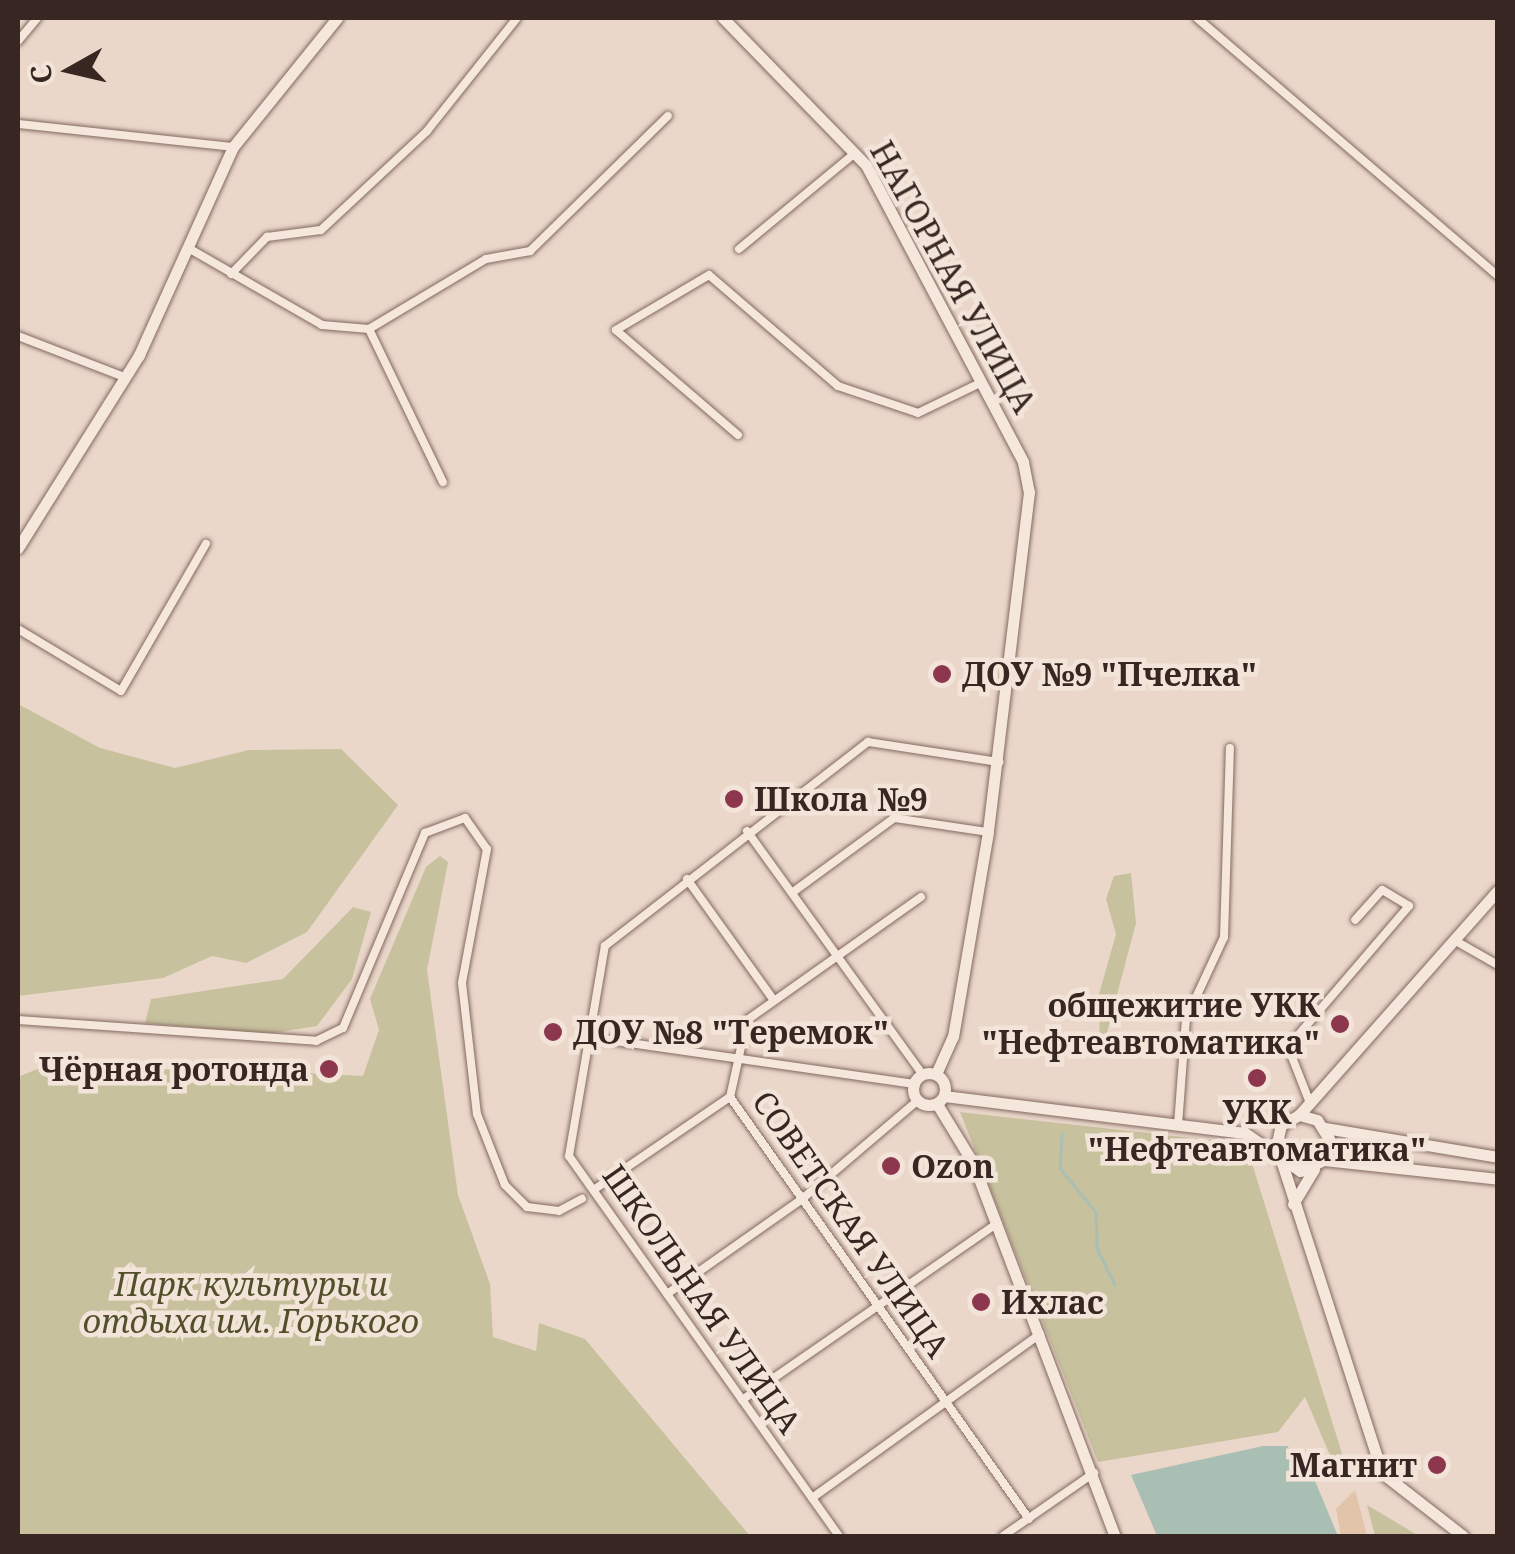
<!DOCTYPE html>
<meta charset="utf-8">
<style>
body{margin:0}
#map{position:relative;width:1515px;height:1554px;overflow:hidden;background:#ead7ca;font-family:"Noto Serif",serif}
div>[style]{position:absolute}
.green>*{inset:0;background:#c7c19e}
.sand>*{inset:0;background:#e2c4aa}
.water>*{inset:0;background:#aabfb3}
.stream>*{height:2.5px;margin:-1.25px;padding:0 1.25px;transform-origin:1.25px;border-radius:1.25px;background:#aabfb3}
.roads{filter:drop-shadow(0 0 2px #846960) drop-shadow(0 0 2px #846960)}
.street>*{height:8px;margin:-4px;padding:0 4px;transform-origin:4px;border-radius:4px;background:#f5e7dc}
.secondary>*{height:11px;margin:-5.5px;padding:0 5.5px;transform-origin:5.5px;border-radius:5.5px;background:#f5e7dc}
.secondary>.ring{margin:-5.5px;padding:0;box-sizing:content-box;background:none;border:11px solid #f5e7dc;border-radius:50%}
.dots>*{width:28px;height:28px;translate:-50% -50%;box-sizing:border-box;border:5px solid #f2e4d8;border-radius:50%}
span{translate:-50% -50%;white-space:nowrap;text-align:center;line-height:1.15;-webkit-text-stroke:9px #f2e4d8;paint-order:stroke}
.street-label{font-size:32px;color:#372622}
.poi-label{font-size:32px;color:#372622;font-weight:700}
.left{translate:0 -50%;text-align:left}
.right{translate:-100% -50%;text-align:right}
.park-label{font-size:32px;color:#51502b;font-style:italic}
.frame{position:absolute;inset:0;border:20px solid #372622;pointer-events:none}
.north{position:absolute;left:20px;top:20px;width:100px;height:100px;-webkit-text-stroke:8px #f2e4d8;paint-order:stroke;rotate:262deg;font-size:28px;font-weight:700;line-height:40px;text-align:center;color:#372622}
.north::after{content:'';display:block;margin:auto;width:35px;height:45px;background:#372622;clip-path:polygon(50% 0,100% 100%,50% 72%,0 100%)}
</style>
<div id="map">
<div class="green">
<i style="clip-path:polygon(18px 704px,100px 748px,175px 768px,249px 750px,341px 749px,398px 805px,307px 932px,246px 963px,212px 956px,163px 978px,18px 996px)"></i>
<i style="clip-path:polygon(440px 856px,448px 862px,427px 970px,458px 1195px,490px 1284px,493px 1337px,536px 1351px,539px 1323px,585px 1339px,750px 1536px,18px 1536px,18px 1077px,59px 1060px,363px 1076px,379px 1030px,370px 999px,426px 867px)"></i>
<i style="clip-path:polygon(1131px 873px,1136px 923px,1100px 1059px,1099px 994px,1116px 934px,1106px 899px,1114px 876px)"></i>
<i style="clip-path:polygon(353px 907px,371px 912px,352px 979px,317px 1026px,266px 1034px,145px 1023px,151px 999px,283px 979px)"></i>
<i style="clip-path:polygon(960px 1112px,1246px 1144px,1348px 1473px,1336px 1469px,1305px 1397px,1278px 1432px,1098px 1462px)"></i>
<i style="clip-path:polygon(1367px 1505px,1419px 1536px,1375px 1536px)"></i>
</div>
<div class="sand">
<i style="clip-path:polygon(1355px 1490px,1367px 1536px,1341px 1536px,1336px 1509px)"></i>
</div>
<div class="water">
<i style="clip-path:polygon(1263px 1446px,1287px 1446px,1310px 1469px,1338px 1536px,1157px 1536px,1131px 1475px)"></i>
</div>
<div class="stream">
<i style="left:1062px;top:1134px;width:34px;rotate:93deg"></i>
<i style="left:1060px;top:1168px;width:57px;rotate:50.7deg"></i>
<i style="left:1096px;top:1212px;width:36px;rotate:88deg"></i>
<i style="left:1097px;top:1248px;width:41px;rotate:64.1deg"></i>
</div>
<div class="roads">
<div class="street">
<i style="left:1197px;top:18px;width:396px;rotate:40.6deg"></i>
<i style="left:18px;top:41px;width:30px;rotate:-50deg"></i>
<i style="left:18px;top:124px;width:216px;rotate:6.1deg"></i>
<i style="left:190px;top:249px;width:152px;rotate:29.9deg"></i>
<i style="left:322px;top:325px;width:47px;rotate:4.9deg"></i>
<i style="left:369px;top:329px;width:136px;rotate:-30.9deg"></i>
<i style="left:486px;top:259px;width:45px;rotate:-10.3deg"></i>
<i style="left:530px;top:251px;width:193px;rotate:-44.4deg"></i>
<i style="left:739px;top:249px;width:151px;rotate:-39.6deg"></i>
<i style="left:231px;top:274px;width:52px;rotate:-45.8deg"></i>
<i style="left:267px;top:237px;width:54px;rotate:-7.4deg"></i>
<i style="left:321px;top:230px;width:145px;rotate:-43deg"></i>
<i style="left:427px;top:131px;width:144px;rotate:-51.5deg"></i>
<i style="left:369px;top:329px;width:170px;rotate:64.2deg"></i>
<i style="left:18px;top:336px;width:114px;rotate:21.1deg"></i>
<i style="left:738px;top:435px;width:161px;rotate:-139.3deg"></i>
<i style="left:616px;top:330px;width:108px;rotate:-30.6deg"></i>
<i style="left:709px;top:275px;width:170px;rotate:40.7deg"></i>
<i style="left:838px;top:386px;width:84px;rotate:18.6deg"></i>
<i style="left:918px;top:413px;width:71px;rotate:-25.8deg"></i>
<i style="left:18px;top:629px;width:120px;rotate:31deg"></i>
<i style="left:121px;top:691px;width:170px;rotate:-60deg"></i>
<i style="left:747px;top:831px;width:299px;rotate:54.2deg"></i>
<i style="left:687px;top:879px;width:148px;rotate:54.4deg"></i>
<i style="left:793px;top:892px;width:125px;rotate:-36.2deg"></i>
<i style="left:894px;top:818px;width:95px;rotate:8.5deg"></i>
<i style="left:921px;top:897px;width:213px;rotate:144.7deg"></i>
<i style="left:747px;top:1020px;width:79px;rotate:102.4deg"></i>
<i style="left:730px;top:1097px;width:517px;rotate:54.68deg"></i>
<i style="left:1454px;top:940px;width:51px;rotate:29.6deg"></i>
<i style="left:18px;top:1020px;width:299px;rotate:4deg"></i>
<i style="left:316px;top:1041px;width:30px;rotate:-26deg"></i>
<i style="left:343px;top:1028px;width:212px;rotate:-67.2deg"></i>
<i style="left:425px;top:833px;width:43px;rotate:-20.6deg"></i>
<i style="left:465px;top:818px;width:38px;rotate:55deg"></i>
<i style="left:487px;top:849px;width:136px;rotate:100.6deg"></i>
<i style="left:462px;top:983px;width:132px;rotate:83.5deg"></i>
<i style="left:477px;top:1114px;width:76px;rotate:68.5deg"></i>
<i style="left:505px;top:1185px;width:31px;rotate:45deg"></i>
<i style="left:527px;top:1207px;width:32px;rotate:7deg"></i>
<i style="left:559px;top:1211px;width:26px;rotate:-28deg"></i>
<i style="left:588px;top:1037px;width:328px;rotate:8.2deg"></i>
<i style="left:1310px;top:1103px;width:60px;rotate:-111.4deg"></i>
<i style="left:1288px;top:1047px;width:186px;rotate:-49.4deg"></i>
<i style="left:1409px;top:906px;width:31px;rotate:-149deg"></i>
<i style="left:1382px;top:890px;width:40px;rotate:132deg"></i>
<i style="left:1178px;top:1125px;width:106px;rotate:-85.7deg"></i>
<i style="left:1186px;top:1019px;width:90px;rotate:-65.1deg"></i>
<i style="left:1224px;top:937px;width:189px;rotate:-88.2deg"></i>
<i style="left:595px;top:1189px;width:163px;rotate:-34.3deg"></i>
<i style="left:667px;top:1294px;width:165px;rotate:-35.1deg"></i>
<i style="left:802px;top:1199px;width:151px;rotate:-40.4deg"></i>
<i style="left:742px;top:1400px;width:311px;rotate:-34.7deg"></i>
<i style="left:812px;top:1498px;width:281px;rotate:-35.7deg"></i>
<i style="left:839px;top:1536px;width:466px;rotate:-125.4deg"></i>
<i style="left:569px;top:1156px;width:213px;rotate:-80.3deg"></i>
<i style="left:605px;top:946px;width:333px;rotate:-37.8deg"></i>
<i style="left:868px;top:742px;width:133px;rotate:8.7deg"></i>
<i style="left:1003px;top:1536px;width:111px;rotate:-34.7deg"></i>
</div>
<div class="secondary">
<i style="left:723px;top:18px;width:205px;rotate:45.8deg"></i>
<i style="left:866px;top:165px;width:336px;rotate:62.1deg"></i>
<i style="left:1023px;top:462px;width:31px;rotate:79deg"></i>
<i style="left:1029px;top:492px;width:342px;rotate:96.9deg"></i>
<i style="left:988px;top:832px;width:207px;rotate:99.7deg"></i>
<i style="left:953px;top:1036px;width:42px;rotate:114.1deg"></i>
<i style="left:18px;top:548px;width:228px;rotate:-57.9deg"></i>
<i style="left:139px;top:355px;width:228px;rotate:-65.7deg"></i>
<i style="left:233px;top:147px;width:166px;rotate:-51.1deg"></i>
<i class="ring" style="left:913px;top:1073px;width:21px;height:21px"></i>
<i style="left:944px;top:1096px;width:303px;rotate:7deg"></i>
<i style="left:1245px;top:1133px;width:67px;rotate:34.6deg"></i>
<i style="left:1300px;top:1171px;width:26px;rotate:-25deg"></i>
<i style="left:1324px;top:1160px;width:22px;rotate:-77deg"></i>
<i style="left:1329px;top:1139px;width:22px;rotate:-122deg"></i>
<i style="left:1317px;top:1120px;width:19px;rotate:-164deg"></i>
<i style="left:1299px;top:1115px;width:21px;rotate:151deg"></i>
<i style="left:1281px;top:1125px;width:27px;rotate:103deg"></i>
<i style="left:937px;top:1104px;width:69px;rotate:58.6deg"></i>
<i style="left:973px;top:1163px;width:399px;rotate:69.2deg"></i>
<i style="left:1299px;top:1115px;width:300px;rotate:-48.5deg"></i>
<i style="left:1325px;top:1128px;width:175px;rotate:9.5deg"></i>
<i style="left:1324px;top:1160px;width:175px;rotate:6.2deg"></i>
<i style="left:1282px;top:1163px;width:326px;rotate:72.1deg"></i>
<i style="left:1382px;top:1473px;width:103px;rotate:37.9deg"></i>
<i style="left:1293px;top:1204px;width:41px;rotate:-59deg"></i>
</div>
</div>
<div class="dots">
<i style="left:942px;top:674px;background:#8d374f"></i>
<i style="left:734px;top:799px;background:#8d374f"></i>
<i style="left:1340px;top:1024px;background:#8d374f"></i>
<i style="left:553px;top:1032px;background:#8d374f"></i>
<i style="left:329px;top:1069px;background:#8d374f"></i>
<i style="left:1257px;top:1078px;background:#8d374f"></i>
<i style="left:891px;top:1166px;background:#8d374f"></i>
<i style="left:981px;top:1302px;background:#8d374f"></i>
<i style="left:1437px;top:1465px;background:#8d374f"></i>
</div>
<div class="street-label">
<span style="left:953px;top:277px;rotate:61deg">НАГОРНАЯ УЛИЦА</span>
<span style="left:851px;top:1224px;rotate:55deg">СОВЕТСКАЯ УЛИЦА</span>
<span style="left:702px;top:1299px;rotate:55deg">ШКОЛЬНАЯ УЛИЦА</span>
</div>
<div class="poi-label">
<span class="left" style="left:962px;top:674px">ДОУ №9 "Пчелка"</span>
<span class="left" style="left:754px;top:799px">Школа №9</span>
<span class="right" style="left:1320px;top:1024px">общежитие УКК<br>"Нефтеавтоматика"</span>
<span class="left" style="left:573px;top:1032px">ДОУ №8 "Теремок"</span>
<span class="right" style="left:309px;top:1069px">Чёрная ротонда</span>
<span style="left:1257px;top:1131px">УКК<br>"Нефтеавтоматика"</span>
<span class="left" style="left:911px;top:1166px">Ozon</span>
<span class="left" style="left:1001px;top:1302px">Ихлас</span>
<span class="right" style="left:1417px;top:1465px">Магнит</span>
</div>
<div class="park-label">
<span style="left:251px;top:1303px">Парк культуры и<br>отдыха им. Горького</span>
</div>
<div class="frame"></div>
<div class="north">С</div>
</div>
